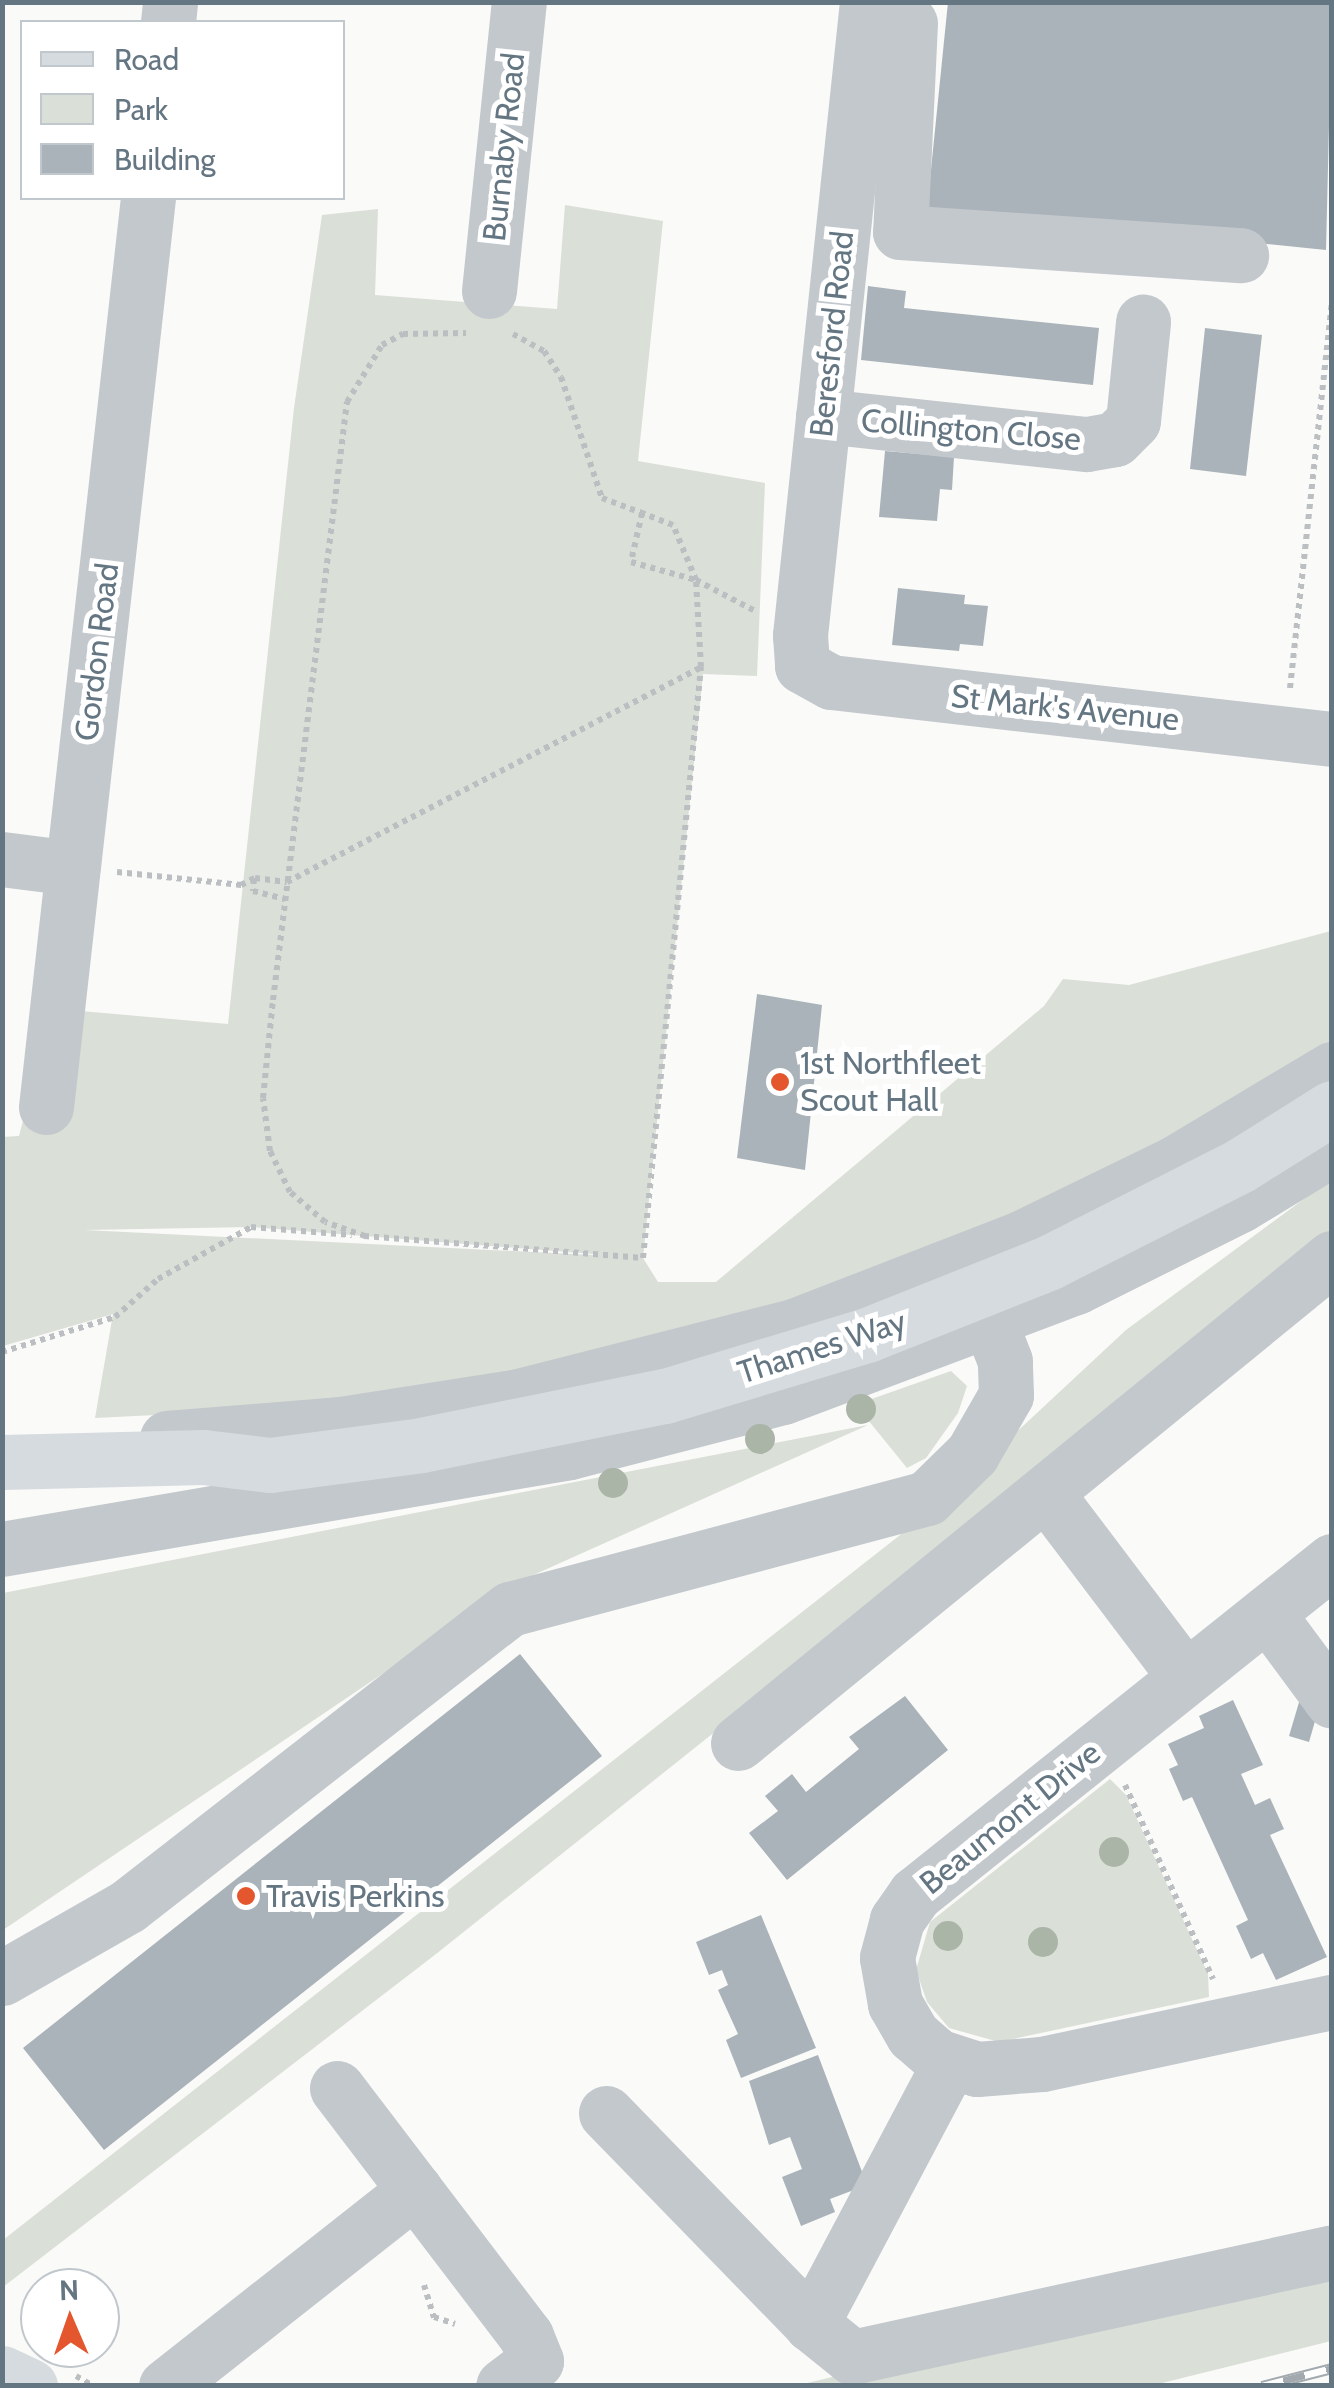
<!DOCTYPE html>
<style>
body{margin:0}
#map{position:relative;width:1334px;height:2388px;overflow:hidden;background:#fafaf8;font-family:Cabin,sans-serif}
div>[style]{position:absolute}
.green>*{inset:0;background:#dadfd7}
.building>*{inset:0;background:#aab3b9}
.path>*{height:6px;margin-top:-3px;transform-origin:0;background:repeating-linear-gradient(90deg,#bbbfc2 0 5px,transparent 0 10px)}
.minor>*{height:55px;margin:-27.5px;padding:0 27.5px;transform-origin:27.5px;border-radius:27.5px;background:#c3c8cc}
.major>*{height:55px;margin:-27.5px;padding:0 27.5px;transform-origin:27.5px;border-radius:27.5px;background:#d6dbdf}
.rail>*{height:11px;margin-top:-5.5px;transform-origin:0;background:repeating-linear-gradient(90deg,#fff 0 22px,#a2aab0 0 44px);box-sizing:border-box;border-block:2px solid #a2aab0}
.trees>*{width:30px;height:30px;margin:-15px;border-radius:50%;background:#aab4a7}
.dots>*{width:28px;height:28px;translate:-50% -50%;box-sizing:border-box;border:5px solid #fff;border-radius:50%}
span{translate:-50% -50%;white-space:nowrap;text-align:center;line-height:1.15;-webkit-text-stroke:10px #fff;paint-order:stroke}
.street-label{font-size:32px;color:#657683}
.poi-label{font-size:32px;color:#657683}
.left{translate:0 -50%;text-align:left}
.frame{position:absolute;inset:0;border:5px solid #657683;pointer-events:none}
.legend{position:absolute;left:20px;top:20px;width:325px;height:180px;box-sizing:border-box;background:#fff;border:2px solid #c1c8cd;margin:0;padding:12px 18px;list-style:none;font-size:30px;color:#657683}
.legend li{display:flex;align-items:center;gap:20px;height:50px}
.legend b{width:50px;border:2px solid #c1c8cd}
.north{position:absolute;left:20px;top:2268px;width:100px;height:100px;box-sizing:border-box;background:#fff;border:2px solid #c1c8cd;border-radius:50%;rotate:358deg;font-size:28px;font-weight:700;line-height:40px;text-align:center;color:#657683}
.north::after{content:'';display:block;margin:auto;width:35px;height:45px;background:#e4572e;clip-path:polygon(50% 0,100% 100%,50% 72%,0 100%)}
</style>
<div id="map">
<div class="green">
<i style="clip-path:polygon(evenodd,565px 205px,663px 221px,638px 461px,765px 483px,757px 676px,703px 674px,643px 1258px,658px 1282px,716px 1282px,1044px 1006px,1063px 979px,1129px 985px,1331px 931px,1331px 1046px,1108px 1185px,627px 1362px,295px 1408px,95px 1418px,113px 1314px,3px 1346px,2px 1137px,19px 1136px,26px 1109px,81px 1011px,228px 1024px,294px 408px,322px 215px,378px 209px,375px 295px,557px 309px,565px 205px,251px 1227px,593px 1254px,594px 1255px,84px 1230px,251px 1227px)"></i>
<i style="clip-path:polygon(1331px 1179px,1331px 1241px,436px 1954px,3px 2287px,3px 2240px,937px 1506px,1126px 1330px)"></i>
<i style="clip-path:polygon(951px 1371px,967px 1386px,958px 1413px,926px 1458px,907px 1468px,868px 1420px,863px 1402px)"></i>
<i style="clip-path:polygon(868px 1425px,520px 1581px,3px 1930px,3px 1593px)"></i>
<i style="clip-path:polygon(1110px 1779px,1126px 1795px,1208px 1974px,1209px 1997px,999px 2042px,949px 2028px,927px 2002px,916px 1970px,930px 1922px)"></i>
<i style="clip-path:polygon(1331px 2256px,1331px 2341px,1154px 2385px,795px 2386px)"></i>
</div>
<div class="building">
<i style="clip-path:polygon(948px 2px,1332px 2px,1326px 250px,927px 209px)"></i>
<i style="clip-path:polygon(868px 286px,906px 291px,904px 308px,1099px 328px,1093px 385px,861px 360px)"></i>
<i style="clip-path:polygon(1205px 328px,1262px 335px,1246px 476px,1190px 469px)"></i>
<i style="clip-path:polygon(885px 451px,954px 457px,952px 490px,940px 489px,937px 521px,879px 517px)"></i>
<i style="clip-path:polygon(898px 588px,965px 595px,964px 604px,988px 606px,983px 646px,960px 644px,959px 651px,892px 645px)"></i>
<i style="clip-path:polygon(757px 994px,822px 1005px,805px 1170px,737px 1158px)"></i>
<i style="clip-path:polygon(520px 1654px,602px 1756px,104px 2150px,23px 2048px)"></i>
<i style="clip-path:polygon(905px 1696px,948px 1750px,787px 1880px,749px 1833px,778px 1811px,765px 1796px,792px 1774px,806px 1792px,859px 1749px,849px 1737px)"></i>
<i style="clip-path:polygon(1300px 1699px,1320px 1704px,1309px 1742px,1289px 1736px)"></i>
<i style="clip-path:polygon(1233px 1700px,1263px 1765px,1241px 1774px,1255px 1805px,1270px 1798px,1284px 1829px,1270px 1835px,1327px 1957px,1276px 1980px,1263px 1953px,1251px 1959px,1236px 1926px,1248px 1920px,1192px 1797px,1183px 1801px,1169px 1769px,1178px 1765px,1168px 1744px,1204px 1728px,1199px 1716px)"></i>
<i style="clip-path:polygon(761px 1915px,816px 2048px,741px 2078px,726px 2040px,738px 2034px,718px 1990px,728px 1985px,722px 1970px,709px 1975px,696px 1942px)"></i>
<i style="clip-path:polygon(818px 2055px,867px 2185px,830px 2199px,835px 2212px,801px 2226px,782px 2177px,802px 2169px,790px 2137px,769px 2145px,749px 2081px)"></i>
</div>
<div class="path">
<i style="left:513px;top:334px;width:35px;rotate:29deg"></i>
<i style="left:544px;top:351px;width:31px;rotate:57deg"></i>
<i style="left:561px;top:377px;width:128px;rotate:71.3deg"></i>
<i style="left:602px;top:498px;width:43px;rotate:20.6deg"></i>
<i style="left:642px;top:513px;width:50px;rotate:102.7deg"></i>
<i style="left:631px;top:562px;width:67px;rotate:15.5deg"></i>
<i style="left:696px;top:580px;width:60px;rotate:-112.7deg"></i>
<i style="left:673px;top:525px;width:33px;rotate:-159deg"></i>
<i style="left:1290px;top:688px;width:388px;rotate:-83.8deg"></i>
<i style="left:117px;top:872px;width:125px;rotate:6deg"></i>
<i style="left:241px;top:885px;width:16px;rotate:-27deg"></i>
<i style="left:255px;top:878px;width:32px;rotate:7deg"></i>
<i style="left:287px;top:882px;width:465px;rotate:-27.4deg"></i>
<i style="left:254px;top:879px;width:12px;rotate:95deg"></i>
<i style="left:253px;top:891px;width:33px;rotate:14deg"></i>
<i style="left:364px;top:1236px;width:280px;rotate:4.5deg"></i>
<i style="left:643px;top:1258px;width:594px;rotate:-84.4deg"></i>
<i style="left:701px;top:667px;width:87px;rotate:-93.3deg"></i>
<i style="left:696px;top:580px;width:67px;rotate:27.7deg"></i>
<i style="left:365px;top:1236px;width:42px;rotate:-160.7deg"></i>
<i style="left:325px;top:1222px;width:46px;rotate:-139.4deg"></i>
<i style="left:290px;top:1192px;width:46px;rotate:-116deg"></i>
<i style="left:270px;top:1151px;width:53px;rotate:-97.5deg"></i>
<i style="left:263px;top:1098px;width:99px;rotate:-84.2deg"></i>
<i style="left:273px;top:1000px;width:603px;rotate:-82.95deg"></i>
<i style="left:347px;top:402px;width:67px;rotate:-58.4deg"></i>
<i style="left:382px;top:345px;width:24px;rotate:-28deg"></i>
<i style="left:403px;top:334px;width:63px;rotate:-0.9deg"></i>
<i style="left:2px;top:1352px;width:118px;rotate:-17.2deg"></i>
<i style="left:115px;top:1317px;width:57px;rotate:-41.5deg"></i>
<i style="left:158px;top:1279px;width:107px;rotate:-29.2deg"></i>
<i style="left:251px;top:1227px;width:101px;rotate:4.5deg"></i>
<i style="left:1125px;top:1785px;width:213px;rotate:65.6deg"></i>
<i style="left:424px;top:2285px;width:34px;rotate:73deg"></i>
<i style="left:434px;top:2317px;width:22px;rotate:18deg"></i>
<i style="left:76px;top:2376px;width:20px;rotate:30deg"></i>
</div>
<div class="minor">
<i style="left:867px;top:2px;width:637px;rotate:96.04deg"></i>
<i style="left:800px;top:635px;width:31px;rotate:86deg"></i>
<i style="left:802px;top:666px;width:33px;rotate:29deg"></i>
<i style="left:831px;top:682px;width:504px;rotate:6.49deg"></i>
<i style="left:168px;top:22px;width:20px;rotate:-84deg"></i>
<i style="left:910px;top:23px;width:209px;rotate:92.7deg"></i>
<i style="left:900px;top:232px;width:342px;rotate:3.9deg"></i>
<i style="left:489px;top:291px;width:291px;rotate:-84.1deg"></i>
<i style="left:823px;top:416px;width:265px;rotate:6.1deg"></i>
<i style="left:1087px;top:444px;width:28px;rotate:-10deg"></i>
<i style="left:1115px;top:439px;width:25px;rotate:-45deg"></i>
<i style="left:1133px;top:421px;width:100px;rotate:-84.2deg"></i>
<i style="left:2px;top:859px;width:71px;rotate:7.3deg"></i>
<i style="left:46px;top:1107px;width:915px;rotate:-83.6deg"></i>
<i style="left:167px;top:1438px;width:175px;rotate:-4.6deg"></i>
<i style="left:341px;top:1424px;width:180px;rotate:-8.9deg"></i>
<i style="left:519px;top:1396px;width:284px;rotate:-14.3deg"></i>
<i style="left:794px;top:1326px;width:243px;rotate:-21.2deg"></i>
<i style="left:1021px;top:1238px;width:169px;rotate:-26deg"></i>
<i style="left:1173px;top:1164px;width:185px;rotate:-30.9deg"></i>
<i style="left:1046px;top:1493px;width:231px;rotate:52.9deg"></i>
<i style="left:2px;top:1549px;width:576px;rotate:-9.69deg"></i>
<i style="left:570px;top:1452px;width:220px;rotate:-14.5deg"></i>
<i style="left:783px;top:1397px;width:313px;rotate:-20.6deg"></i>
<i style="left:1076px;top:1287px;width:183px;rotate:-26.6deg"></i>
<i style="left:1240px;top:1205px;width:108px;rotate:-31.3deg"></i>
<i style="left:1332px;top:1561px;width:534px;rotate:141.39deg"></i>
<i style="left:915px;top:1894px;width:32px;rotate:125deg"></i>
<i style="left:897px;top:1920px;width:39px;rotate:105deg"></i>
<i style="left:887px;top:1958px;width:47px;rotate:80.1deg"></i>
<i style="left:895px;top:2004px;width:36px;rotate:60deg"></i>
<i style="left:913px;top:2035px;width:32px;rotate:41deg"></i>
<i style="left:937px;top:2056px;width:42px;rotate:18deg"></i>
<i style="left:977px;top:2069px;width:65px;rotate:-4.4deg"></i>
<i style="left:1042px;top:2064px;width:297px;rotate:-12.1deg"></i>
<i style="left:1267px;top:1613px;width:109px;rotate:53.5deg"></i>
<i style="left:738px;top:1743px;width:767px;rotate:-39.23deg"></i>
<i style="left:2px;top:1978px;width:145px;rotate:-29.7deg"></i>
<i style="left:128px;top:1906px;width:484px;rotate:-37.9deg"></i>
<i style="left:510px;top:1609px;width:432px;rotate:-14.9deg"></i>
<i style="left:927px;top:1498px;width:63px;rotate:-44.4deg"></i>
<i style="left:972px;top:1454px;width:68px;rotate:-60deg"></i>
<i style="left:1006px;top:1395px;width:34px;rotate:-92deg"></i>
<i style="left:1005px;top:1361px;width:74px;rotate:-111.4deg"></i>
<i style="left:950px;top:2062px;width:297px;rotate:117.9deg"></i>
<i style="left:811px;top:2324px;width:53px;rotate:38.8deg"></i>
<i style="left:852px;top:2357px;width:491px;rotate:-12.3deg"></i>
<i style="left:337px;top:2088px;width:312px;rotate:52.7deg"></i>
<i style="left:526px;top:2336px;width:27px;rotate:68deg"></i>
<i style="left:536px;top:2361px;width:41px;rotate:142.9deg"></i>
<i style="left:606px;top:2113px;width:294px;rotate:45.8deg"></i>
<i style="left:166px;top:2386px;width:317px;rotate:-38.2deg"></i>
</div>
<div class="major">
<i style="left:2px;top:1462px;width:201px;rotate:-1.4deg"></i>
<i style="left:203px;top:1457px;width:67px;rotate:6.8deg"></i>
<i style="left:270px;top:1465px;width:152px;rotate:-7.5deg"></i>
<i style="left:421px;top:1445px;width:249px;rotate:-11.4deg"></i>
<i style="left:665px;top:1396px;width:211px;rotate:-16.8deg"></i>
<i style="left:867px;top:1335px;width:197px;rotate:-21.7deg"></i>
<i style="left:1050px;top:1262px;width:214px;rotate:-26.9deg"></i>
<i style="left:1241px;top:1165px;width:107px;rotate:-32.1deg"></i>
<i style="left:2px;top:2373px;width:31px;rotate:25deg"></i>
</div>
<div class="rail">
<i style="left:1262px;top:2386px;width:72px;rotate:-14.4deg"></i>
</div>
<div class="trees">
<i style="left:861px;top:1409px"></i>
<i style="left:760px;top:1439px"></i>
<i style="left:613px;top:1483px"></i>
<i style="left:1114px;top:1852px"></i>
<i style="left:948px;top:1936px"></i>
<i style="left:1043px;top:1942px"></i>
</div>
<div class="dots">
<i style="left:780px;top:1082px;background:#e4572e"></i>
<i style="left:246px;top:1896px;background:#e4572e"></i>
</div>
<div class="street-label">
<span style="left:504px;top:147px;rotate:-84deg">Burnaby Road</span>
<span style="left:832px;top:334px;rotate:-84deg">Beresford Road</span>
<span style="left:971px;top:430px;rotate:5deg">Collington Close</span>
<span style="left:97px;top:652px;rotate:-83deg">Gordon Road</span>
<span style="left:1065px;top:708px;rotate:6deg">St Mark's Avenue</span>
<span style="left:822px;top:1347px;rotate:-18deg">Thames Way</span>
<span style="left:1010px;top:1818px;rotate:-39deg">Beaumont Drive</span>
</div>
<div class="poi-label">
<span class="left" style="left:800px;top:1082px">1st Northfleet<br>Scout Hall</span>
<span class="left" style="left:266px;top:1896px">Travis Perkins</span>
</div>
<div class="frame"></div>
<ul class="legend">
<li><b style="height:12px;background:#d6dbdf"></b>Road</li>
<li><b style="height:28px;background:#dadfd7"></b>Park</li>
<li><b style="height:28px;background:#aab3b9"></b>Building</li>
</ul>
<div class="north">N</div>
</div>
